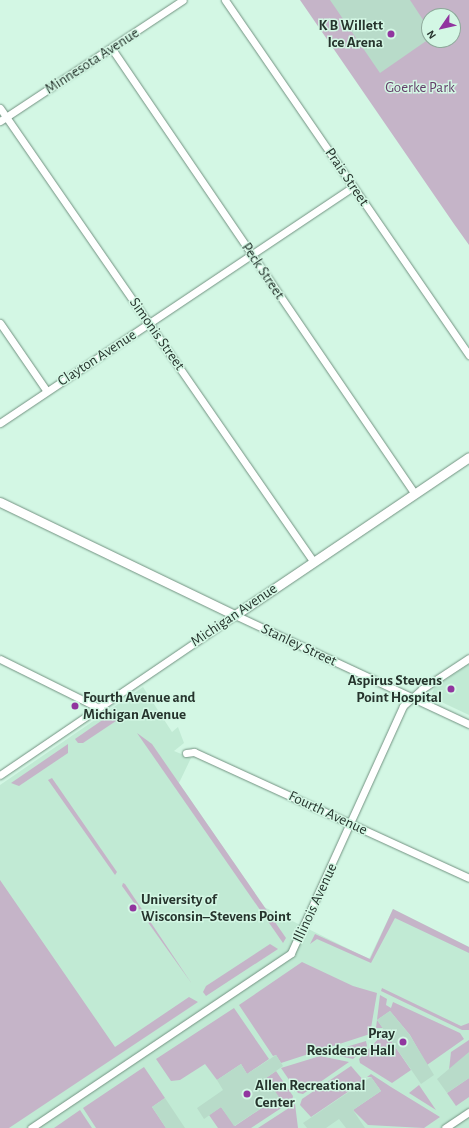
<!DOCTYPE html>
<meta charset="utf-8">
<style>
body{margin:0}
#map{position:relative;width:469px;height:1128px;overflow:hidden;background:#d3f7e4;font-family:"Alegreya Sans",sans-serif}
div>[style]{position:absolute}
.built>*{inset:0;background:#c1ead4}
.green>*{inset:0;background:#c5b4c8}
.building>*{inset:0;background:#b8dbc9}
.roads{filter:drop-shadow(0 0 1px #729281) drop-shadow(0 0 1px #729281)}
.minor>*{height:7px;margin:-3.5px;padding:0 3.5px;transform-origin:3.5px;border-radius:3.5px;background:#fff}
.tertiary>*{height:9px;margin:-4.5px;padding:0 4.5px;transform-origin:4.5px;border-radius:4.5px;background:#fff}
.dots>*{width:11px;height:11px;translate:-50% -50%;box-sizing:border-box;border:2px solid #d3f7e4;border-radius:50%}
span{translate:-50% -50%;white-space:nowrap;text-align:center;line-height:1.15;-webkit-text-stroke:3px #d3f7e4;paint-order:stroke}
.poi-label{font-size:15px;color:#26342d;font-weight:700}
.right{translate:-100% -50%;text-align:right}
.left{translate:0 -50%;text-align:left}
.street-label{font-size:15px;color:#26342d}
.park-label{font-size:15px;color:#643e6a}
.north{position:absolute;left:421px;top:8px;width:40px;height:40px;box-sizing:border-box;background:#d3f7e4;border:1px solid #8ea99b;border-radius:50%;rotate:236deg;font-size:11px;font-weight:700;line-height:16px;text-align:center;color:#26342d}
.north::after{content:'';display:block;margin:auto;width:14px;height:18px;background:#91359f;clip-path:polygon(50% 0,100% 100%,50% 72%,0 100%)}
</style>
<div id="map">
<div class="built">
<i style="clip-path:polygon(469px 664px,469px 715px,435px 699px,432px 693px,435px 687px)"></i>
<i style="clip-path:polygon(143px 687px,172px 732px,178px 727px,184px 743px,174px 751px,191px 758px,179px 783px,264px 907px,369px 959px,393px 909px,469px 947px,469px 1128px,0 1128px,0 785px)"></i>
</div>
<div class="green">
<i style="clip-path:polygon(evenodd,300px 0,469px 0,469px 245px,454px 224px,300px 0,429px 16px,453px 16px,453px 40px,429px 40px,429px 16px)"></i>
<i style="clip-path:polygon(114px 712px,125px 715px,83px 743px,78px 743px,75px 739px)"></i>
<i style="clip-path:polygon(137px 733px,152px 744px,286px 938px,283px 943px)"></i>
<i style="clip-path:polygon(68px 744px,68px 753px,19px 786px,11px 783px)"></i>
<i style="clip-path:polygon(52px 778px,117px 872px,115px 875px,48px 780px)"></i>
<i style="clip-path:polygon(0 880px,115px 1047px,189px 997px,198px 1002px,9px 1128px,0 1128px)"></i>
<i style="clip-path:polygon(123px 883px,125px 884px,192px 984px,122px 886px)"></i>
<i style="clip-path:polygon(393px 909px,469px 947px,469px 953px,395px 918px,371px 963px,317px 939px,310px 944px,315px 934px,370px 959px)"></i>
<i style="clip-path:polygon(270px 944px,278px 949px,206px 996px,203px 992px,206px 986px)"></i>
<i style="clip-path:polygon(302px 962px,353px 986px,377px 993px,370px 1034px,281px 1063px,276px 1055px,273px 1056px,239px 1005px)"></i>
<i style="clip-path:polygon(382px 988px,461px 1026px,469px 1023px,469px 1030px,462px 1030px,381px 991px)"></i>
<i style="clip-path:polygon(380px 995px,387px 999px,386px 1005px,391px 1008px,393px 1002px,460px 1033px,464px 1039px,427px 1065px,410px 1035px,390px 1011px,377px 1020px,383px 1028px,376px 1028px)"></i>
<i style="clip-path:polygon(234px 1008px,269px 1059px,247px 1074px,241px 1064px,217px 1080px,205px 1064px,180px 1080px,171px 1081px,156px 1059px)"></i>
<i style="clip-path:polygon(385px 1032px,411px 1070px,392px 1083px,360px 1063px,359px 1059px)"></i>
<i style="clip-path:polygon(469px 1040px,469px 1053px,449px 1070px,451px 1052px)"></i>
<i style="clip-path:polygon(366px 1041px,367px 1046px,353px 1059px,326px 1053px)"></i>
<i style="clip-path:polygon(320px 1056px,349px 1062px,303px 1094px,298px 1093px,281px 1068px)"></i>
<i style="clip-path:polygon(351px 1066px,364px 1081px,311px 1117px,300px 1105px,302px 1099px)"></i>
<i style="clip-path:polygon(144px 1067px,165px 1098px,152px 1107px,166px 1128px,96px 1128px,83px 1108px)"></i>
<i style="clip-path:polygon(276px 1071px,293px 1096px,292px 1101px,251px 1128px,218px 1128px,209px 1115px,221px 1107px,235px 1126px,278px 1097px,266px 1078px)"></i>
<i style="clip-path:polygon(371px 1074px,391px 1087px,440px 1117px,424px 1128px,368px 1125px,353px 1110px,381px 1091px,371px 1077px,367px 1077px)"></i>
<i style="clip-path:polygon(469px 1078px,469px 1097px,456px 1106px,447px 1093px)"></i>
<i style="clip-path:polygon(419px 1085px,436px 1110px,409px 1093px)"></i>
<i style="clip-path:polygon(295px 1104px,298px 1128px,258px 1128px)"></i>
<i style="clip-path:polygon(80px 1110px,92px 1128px,54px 1128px)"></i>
</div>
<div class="building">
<i style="clip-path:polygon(330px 0,410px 0,429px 29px,429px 39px,380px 73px)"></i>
<i style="clip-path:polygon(390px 1011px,409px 1034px,434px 1075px,421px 1084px,377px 1020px)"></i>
<i style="clip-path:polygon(469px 1052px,469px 1078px,447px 1093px,437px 1079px)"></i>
<i style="clip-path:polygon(276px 1055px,283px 1066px,266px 1078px,279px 1097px,234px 1126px,221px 1107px,204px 1119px,197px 1108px,223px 1090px,217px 1080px,241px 1064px,247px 1074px)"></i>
<i style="clip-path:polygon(371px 1077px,381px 1091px,353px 1110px,365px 1128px,346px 1128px,339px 1119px,326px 1128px,307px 1128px,303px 1123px)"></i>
<i style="clip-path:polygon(165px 1098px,185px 1128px,166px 1128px,152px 1107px)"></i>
</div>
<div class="roads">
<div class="minor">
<i style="left:225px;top:0;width:431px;rotate:55.5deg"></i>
<i style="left:112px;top:49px;width:538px;rotate:55.75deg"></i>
<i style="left:0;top:108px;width:551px;rotate:55.36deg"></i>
<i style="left:0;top:121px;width:219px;rotate:-33.5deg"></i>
<i style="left:0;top:323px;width:81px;rotate:55.5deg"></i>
<i style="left:0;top:423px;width:425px;rotate:-33.8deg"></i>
<i style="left:0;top:659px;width:110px;rotate:26.3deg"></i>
<i style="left:186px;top:753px;width:8px;rotate:-7deg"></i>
<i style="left:194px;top:752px;width:302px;rotate:24.6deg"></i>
<i style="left:0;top:775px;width:284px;rotate:-34.2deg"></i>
<i style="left:235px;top:615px;width:258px;rotate:25deg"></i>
<i style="left:31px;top:1128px;width:313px;rotate:-33.9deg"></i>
<i style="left:291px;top:953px;width:271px;rotate:-65.6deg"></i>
<i style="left:403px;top:706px;width:25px;rotate:-42deg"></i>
<i style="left:422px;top:689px;width:56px;rotate:-33.4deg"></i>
<i style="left:445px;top:1128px;width:29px;rotate:-34deg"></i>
</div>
<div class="tertiary">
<i style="left:0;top:502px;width:261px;rotate:25.7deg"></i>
<i style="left:235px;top:615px;width:282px;rotate:-34deg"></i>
</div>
</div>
<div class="dots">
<i style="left:391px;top:34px;background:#91359f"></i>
<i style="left:451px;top:689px;background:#91359f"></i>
<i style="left:75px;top:706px;background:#91359f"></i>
<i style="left:133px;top:908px;background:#91359f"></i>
<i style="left:403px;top:1042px;background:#91359f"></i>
<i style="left:247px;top:1094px;background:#91359f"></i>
</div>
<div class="poi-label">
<span class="right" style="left:383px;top:34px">K B Willett<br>Ice Arena</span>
<span class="right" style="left:442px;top:689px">Aspirus Stevens<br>Point Hospital</span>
<span class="left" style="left:83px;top:706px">Fourth Avenue and<br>Michigan Avenue</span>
<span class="left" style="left:141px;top:908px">University of<br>Wisconsin–Stevens Point</span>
<span class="right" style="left:395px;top:1042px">Pray<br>Residence Hall</span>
<span class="left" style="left:255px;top:1094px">Allen Recreational<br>Center</span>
</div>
<div class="street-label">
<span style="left:92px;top:61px;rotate:-33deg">Minnesota Avenue</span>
<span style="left:347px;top:177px;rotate:56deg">Prais Street</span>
<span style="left:263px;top:271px;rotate:56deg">Peck Street</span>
<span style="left:157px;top:334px;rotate:55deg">Simonis Street</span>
<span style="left:97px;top:358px;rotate:-33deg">Clayton Avenue</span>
<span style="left:234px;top:615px;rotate:-34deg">Michigan Avenue</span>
<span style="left:299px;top:645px;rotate:25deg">Stanley Street</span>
<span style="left:328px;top:813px;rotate:25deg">Fourth Avenue</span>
<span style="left:315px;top:903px;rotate:-65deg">Illinois Avenue</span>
</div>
<div class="park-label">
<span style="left:420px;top:88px">Goerke Park</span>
</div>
<div class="north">N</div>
</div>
